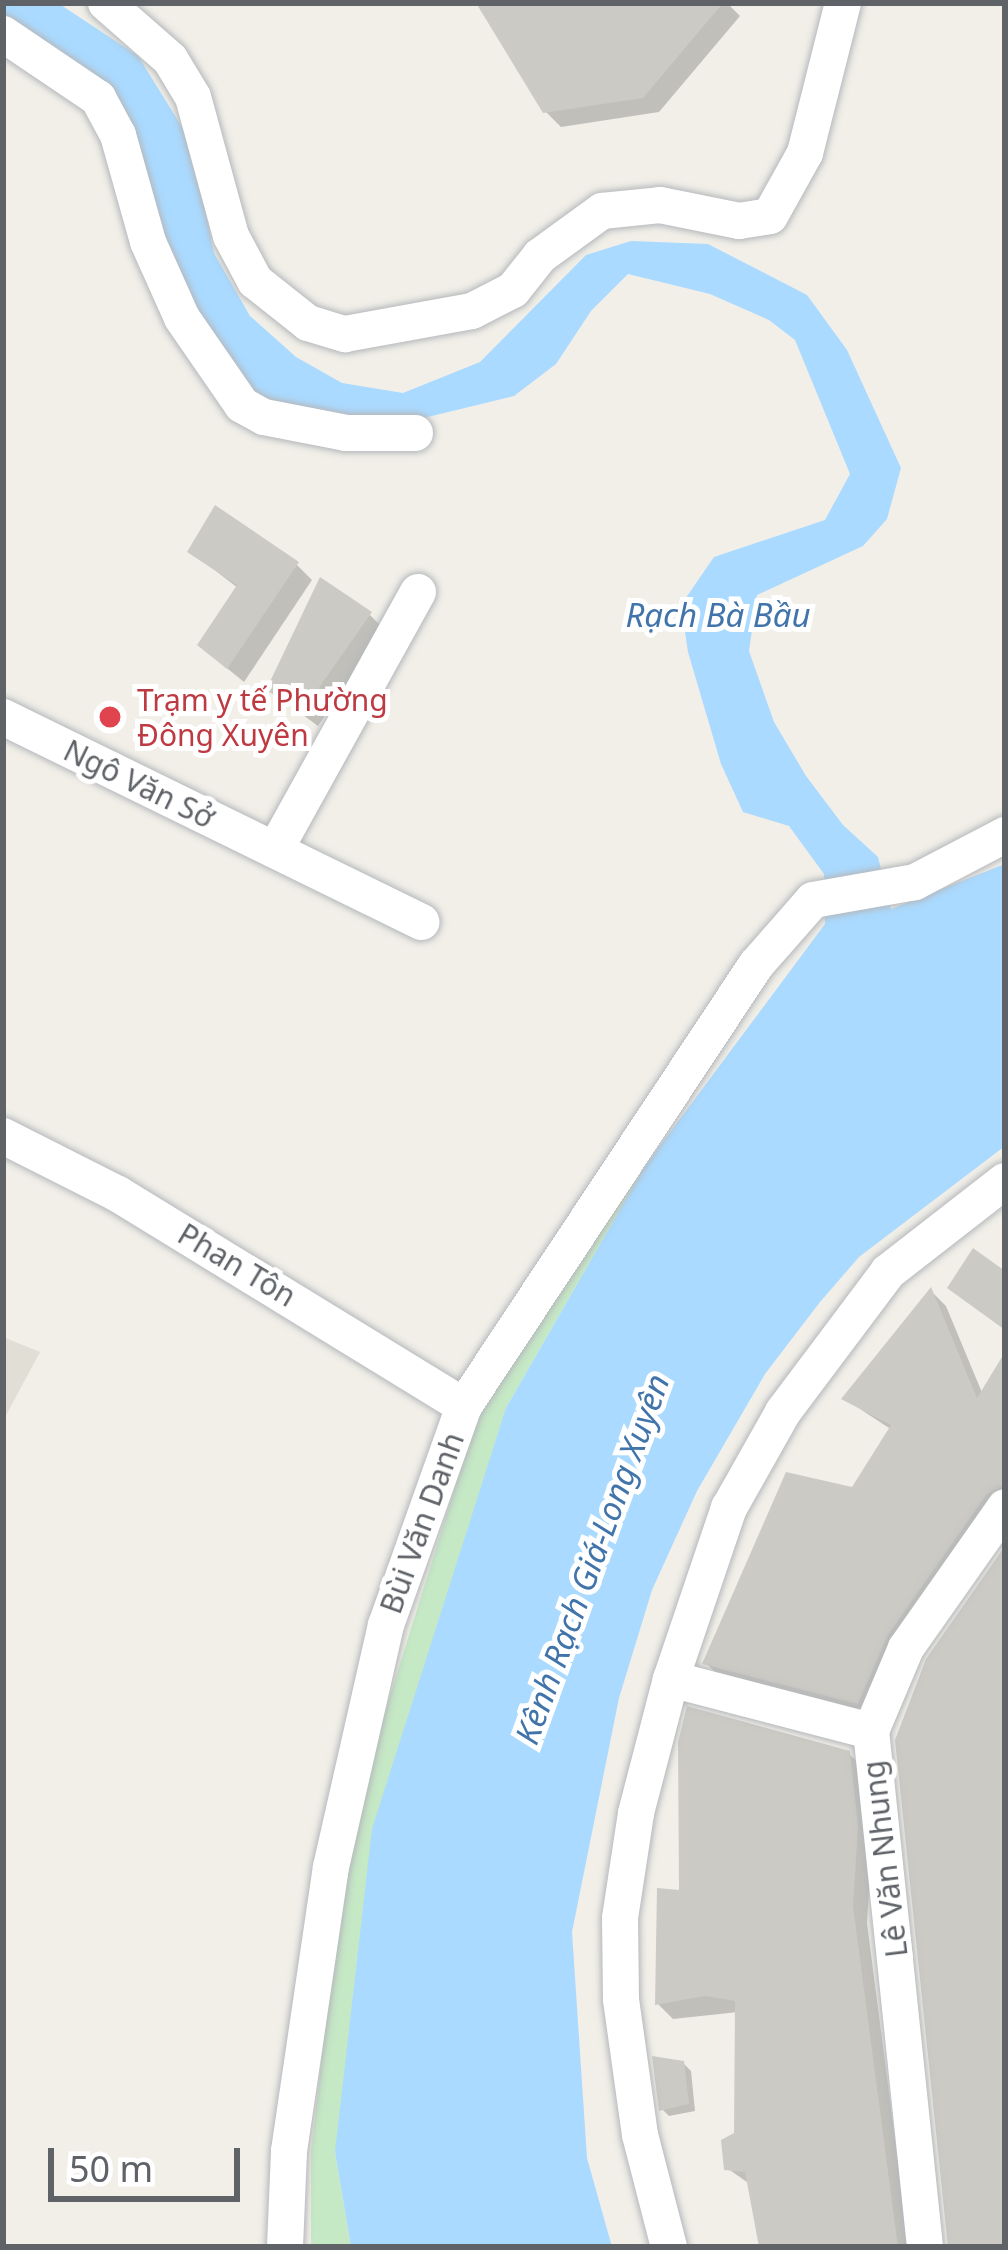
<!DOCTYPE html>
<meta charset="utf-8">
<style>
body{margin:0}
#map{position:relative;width:1008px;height:2250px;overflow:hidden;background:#f1efe8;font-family:"Noto Sans",sans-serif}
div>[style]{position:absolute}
.education>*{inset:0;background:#e1ded6}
.green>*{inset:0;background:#c5e8c5}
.water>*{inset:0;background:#aadaff}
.shadow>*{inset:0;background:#0003}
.building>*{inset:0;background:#cccac5}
.roads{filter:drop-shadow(0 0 3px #b5b8bc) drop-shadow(0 0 3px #b5b8bc)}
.minor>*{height:36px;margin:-18px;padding:0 18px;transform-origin:18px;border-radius:18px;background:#fff}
.dots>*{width:33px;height:33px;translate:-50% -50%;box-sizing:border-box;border:6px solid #fff;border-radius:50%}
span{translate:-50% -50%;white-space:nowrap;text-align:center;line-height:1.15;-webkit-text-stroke:10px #fff;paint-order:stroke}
.health-label{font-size:30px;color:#be3a42}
.left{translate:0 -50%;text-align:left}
.street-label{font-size:30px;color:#5f6368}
.water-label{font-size:33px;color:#4174aa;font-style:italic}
.frame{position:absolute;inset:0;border:6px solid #5f6368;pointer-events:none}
.scale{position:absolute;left:48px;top:2148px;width:192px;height:54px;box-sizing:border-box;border:6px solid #5f6368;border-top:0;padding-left:15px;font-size:36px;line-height:42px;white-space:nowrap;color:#5f6368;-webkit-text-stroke:9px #fff;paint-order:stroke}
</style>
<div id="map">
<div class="education">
<i style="clip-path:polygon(3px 1337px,40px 1352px,3px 1421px)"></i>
</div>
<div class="green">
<i style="clip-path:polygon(645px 1166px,506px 1408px,335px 2152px,351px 2247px,311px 2247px,311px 2152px,348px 1830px,480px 1408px)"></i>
</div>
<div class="water">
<i style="clip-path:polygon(3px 3px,58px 3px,138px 56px,192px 143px,214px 253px,250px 316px,296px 357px,342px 383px,403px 393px,480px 362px,586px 255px,631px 241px,708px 244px,807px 295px,847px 350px,901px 468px,887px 519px,863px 546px,757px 595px,749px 651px,774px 722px,806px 776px,843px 825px,878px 857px,891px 909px,1005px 864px,1005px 1146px,859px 1257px,820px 1302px,765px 1374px,697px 1491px,652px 1590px,619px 1698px,572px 1932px,587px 2158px,612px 2247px,351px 2247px,335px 2152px,372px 1829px,506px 1408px,645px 1166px,825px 924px,824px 874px,789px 826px,743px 812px,721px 764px,688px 652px,681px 605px,714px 557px,825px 520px,850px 474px,795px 340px,769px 320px,710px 294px,628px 274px,591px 311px,556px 364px,514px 396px,399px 424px,278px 410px,233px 375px,193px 311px,122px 131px,46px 43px,3px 14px)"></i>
</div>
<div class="shadow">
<i style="clip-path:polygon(480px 3px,727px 3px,740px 16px,659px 112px,561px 127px,545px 111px)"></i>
<i style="clip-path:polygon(191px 552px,297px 565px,312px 580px,244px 682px,217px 660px,238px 588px)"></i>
<i style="clip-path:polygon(370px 615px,385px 630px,318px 726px,269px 690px)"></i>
<i style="clip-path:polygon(931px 1291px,946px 1306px,983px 1395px,1005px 1358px,1005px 1511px,873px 1718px,721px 1678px,706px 1663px,854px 1491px,892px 1430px,845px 1399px)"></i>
<i style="clip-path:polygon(849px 1754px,865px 1769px,872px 1843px,867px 1923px,909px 2247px,762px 2247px,751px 2185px,727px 2168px,737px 2135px,738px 2012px,673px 2019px,658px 2004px,682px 1893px)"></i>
<i style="clip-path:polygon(683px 2063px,691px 2071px,695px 2111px,669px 2116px,662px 2109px)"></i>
</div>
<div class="building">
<i style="clip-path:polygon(476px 3px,723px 3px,643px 98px,543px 113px)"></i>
<i style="clip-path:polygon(215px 505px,299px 562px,227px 669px,197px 645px,237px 585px,187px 552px)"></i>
<i style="clip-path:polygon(320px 577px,372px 612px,302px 712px,266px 690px)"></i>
<i style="clip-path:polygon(973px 1248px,1005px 1271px,1005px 1330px,947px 1288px)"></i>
<i style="clip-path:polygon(931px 1287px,977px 1398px,1005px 1352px,1005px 1485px,987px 1494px,888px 1635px,858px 1704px,702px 1664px,786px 1472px,852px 1487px,891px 1425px,841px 1399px)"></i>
<i style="clip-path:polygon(1005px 1546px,1005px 2247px,948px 2247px,895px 1740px,926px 1659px)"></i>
<i style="clip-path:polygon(687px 1706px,850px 1751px,858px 1826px,853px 1906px,898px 2247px,759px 2247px,745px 2172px,724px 2170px,721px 2140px,734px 2133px,735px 2001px,705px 1996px,655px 2005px,657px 1888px,679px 1890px,678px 1742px)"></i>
<i style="clip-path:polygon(652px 2056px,684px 2061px,689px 2104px,659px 2111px)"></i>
</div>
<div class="roads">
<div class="minor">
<i style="left:106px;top:3px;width:85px;rotate:41.2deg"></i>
<i style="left:170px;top:59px;width:44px;rotate:58.8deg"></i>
<i style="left:193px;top:97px;width:144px;rotate:74.7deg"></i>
<i style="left:231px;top:236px;width:51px;rotate:61.9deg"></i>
<i style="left:255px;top:281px;width:68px;rotate:38.4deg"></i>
<i style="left:308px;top:323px;width:39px;rotate:17deg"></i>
<i style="left:345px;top:334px;width:129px;rotate:-10.3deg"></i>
<i style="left:472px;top:311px;width:46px;rotate:-27.1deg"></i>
<i style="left:513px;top:290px;width:43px;rotate:-51.5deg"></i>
<i style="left:540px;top:256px;width:77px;rotate:-36deg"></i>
<i style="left:602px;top:211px;width:58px;rotate:-5.9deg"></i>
<i style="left:660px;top:205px;width:81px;rotate:11.4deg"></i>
<i style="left:739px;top:221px;width:31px;rotate:-9deg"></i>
<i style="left:770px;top:216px;width:72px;rotate:-60.9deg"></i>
<i style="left:805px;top:153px;width:155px;rotate:-75.8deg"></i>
<i style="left:3px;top:34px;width:115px;rotate:34deg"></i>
<i style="left:98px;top:98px;width:42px;rotate:61.6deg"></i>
<i style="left:118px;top:135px;width:111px;rotate:74.3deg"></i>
<i style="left:148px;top:242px;width:83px;rotate:65.9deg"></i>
<i style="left:182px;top:318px;width:106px;rotate:55.4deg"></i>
<i style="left:242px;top:405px;width:25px;rotate:29deg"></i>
<i style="left:264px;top:417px;width:84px;rotate:11deg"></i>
<i style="left:346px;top:433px;width:69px"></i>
<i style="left:3px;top:717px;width:466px;rotate:26.1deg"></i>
<i style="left:275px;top:850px;width:295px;rotate:-61deg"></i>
<i style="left:3px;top:1136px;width:129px;rotate:26.8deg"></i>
<i style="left:118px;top:1194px;width:406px;rotate:31.5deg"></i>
<i style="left:671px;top:1679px;width:207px;rotate:14.6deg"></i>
<i style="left:285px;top:2247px;width:96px;rotate:-87.6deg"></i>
<i style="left:289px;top:2151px;width:287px;rotate:-81.6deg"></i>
<i style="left:331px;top:1867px;width:248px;rotate:-77.2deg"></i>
<i style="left:386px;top:1625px;width:232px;rotate:-70.4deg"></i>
<i style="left:464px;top:1406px;width:529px;rotate:-56.49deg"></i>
<i style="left:756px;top:965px;width:86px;rotate:-48.8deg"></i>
<i style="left:813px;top:900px;width:104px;rotate:-10deg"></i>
<i style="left:915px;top:882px;width:102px;rotate:-27.6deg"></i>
<i style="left:669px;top:2247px;width:116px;rotate:-104.5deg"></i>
<i style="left:640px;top:2135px;width:137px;rotate:-98deg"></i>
<i style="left:621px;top:1999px;width:81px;rotate:-90.7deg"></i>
<i style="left:620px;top:1918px;width:106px;rotate:-81.3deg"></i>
<i style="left:636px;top:1813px;width:138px;rotate:-75.4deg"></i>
<i style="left:671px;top:1679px;width:181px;rotate:-71.3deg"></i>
<i style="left:729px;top:1508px;width:110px;rotate:-60.6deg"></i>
<i style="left:783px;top:1412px;width:175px;rotate:-53.1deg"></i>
<i style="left:888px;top:1272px;width:148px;rotate:-37.9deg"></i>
<i style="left:925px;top:2247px;width:519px;rotate:-95.97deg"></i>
<i style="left:871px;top:1731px;width:90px;rotate:-67.1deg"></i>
<i style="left:906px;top:1648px;width:172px;rotate:-54.9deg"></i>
</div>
</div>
<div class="dots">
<i style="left:110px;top:717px;background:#e0444e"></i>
</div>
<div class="health-label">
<span class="left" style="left:137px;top:717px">Trạm y tế Phường<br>Đông Xuyên</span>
</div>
<div class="street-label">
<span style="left:139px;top:784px;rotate:26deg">Ngô Văn Sở</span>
<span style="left:237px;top:1265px;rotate:31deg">Phan Tôn</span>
<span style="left:422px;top:1523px;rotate:-70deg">Bùi Văn Danh</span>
<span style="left:885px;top:1859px;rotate:-97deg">Lê Văn Nhung</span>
</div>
<div class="water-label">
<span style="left:718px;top:615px">Rạch Bà Bầu</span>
<span style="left:592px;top:1559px;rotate:-70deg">Kênh Rạch Giá-Long Xuyên</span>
</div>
<div class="frame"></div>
<div class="scale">50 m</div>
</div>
